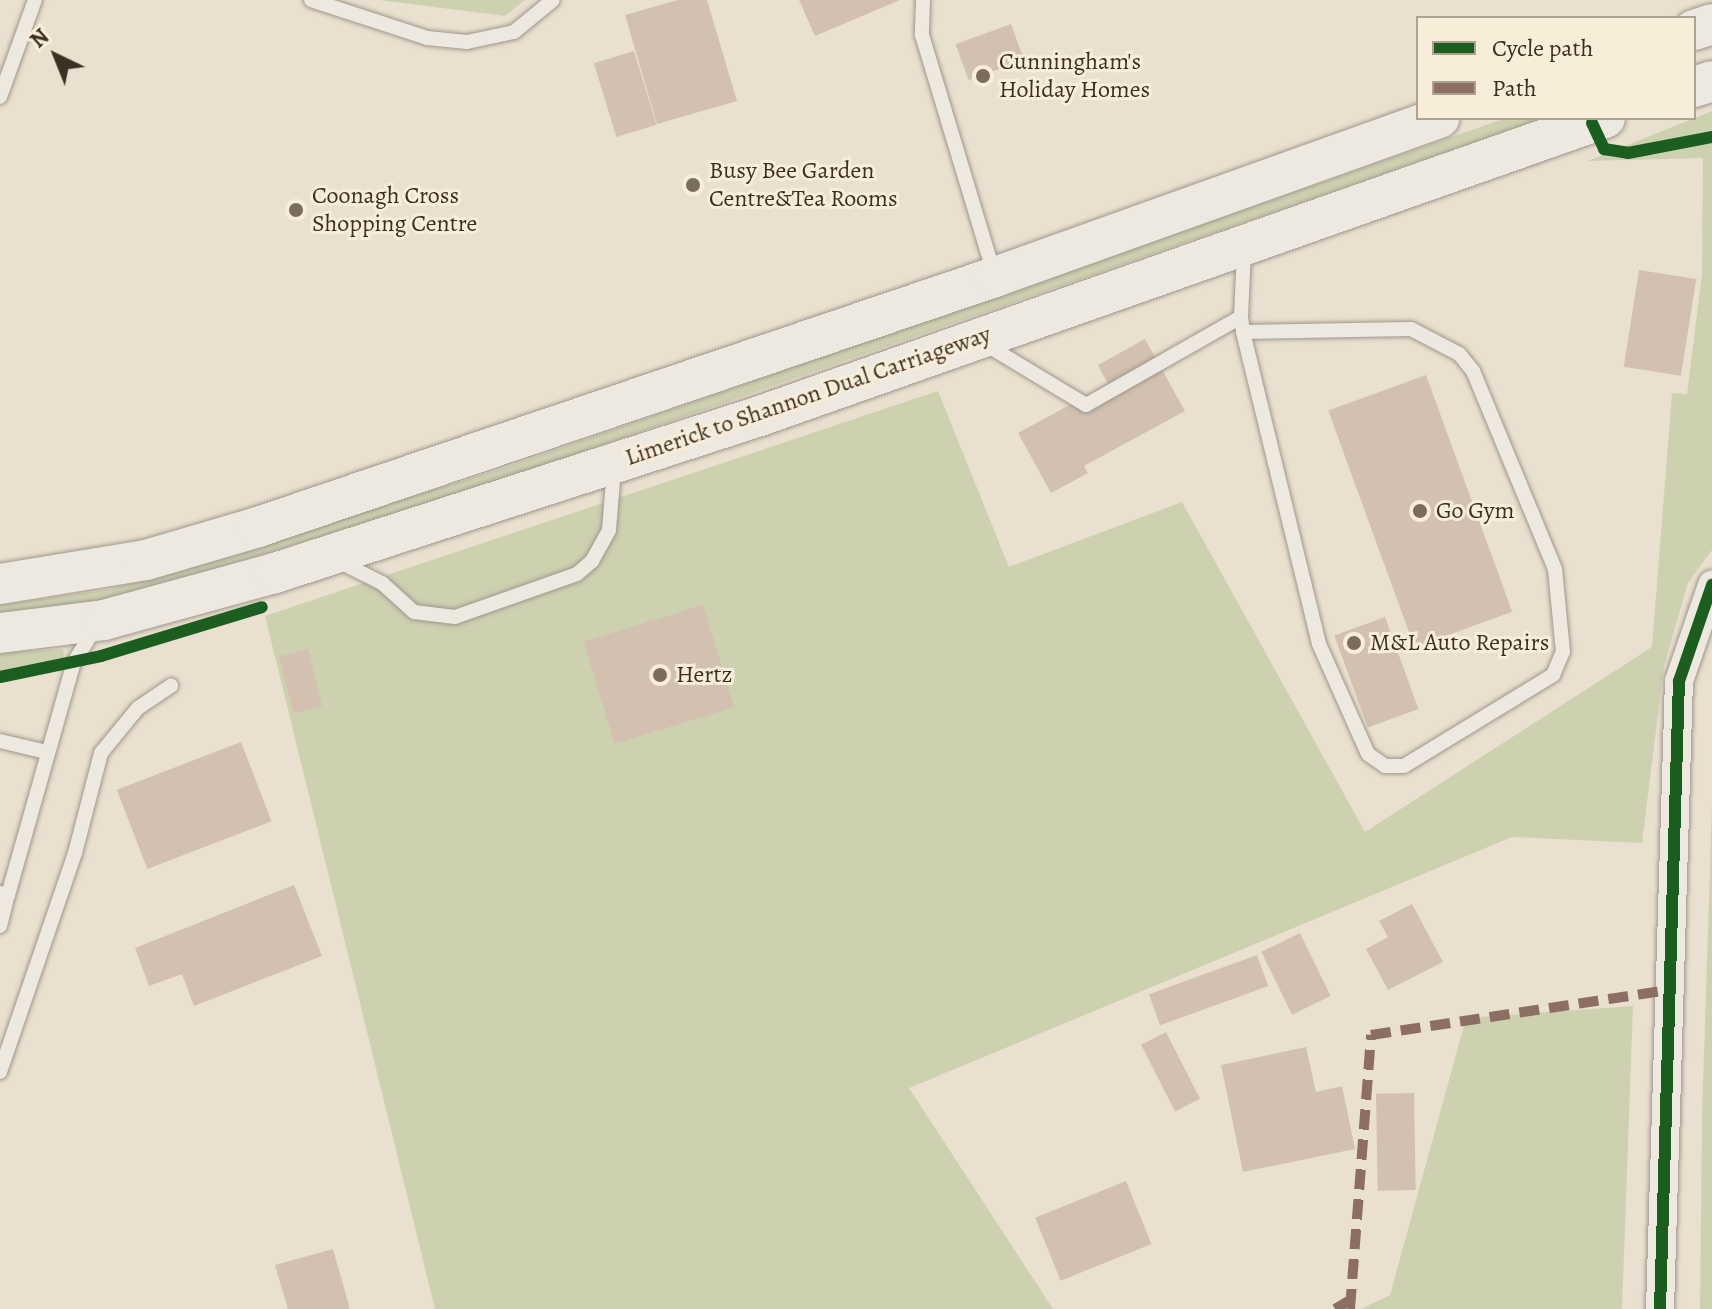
<!DOCTYPE html>
<style>
body{margin:0}
#map{position:relative;width:1712px;height:1309px;overflow:hidden;background:#eae0cf;font-family:Alegreya,serif}
div>[style]{position:absolute}
[style*='--x']{left:calc(var(--x)*1px);top:calc(var(--y)*1px);width:calc(var(--w)*1px);rotate:calc(var(--a)*1deg)}
.green>*{inset:0;background:#ced1b0}
.building>*{inset:0;background:#d2c1b1;transform-origin:0 0}
.roads{filter:drop-shadow(0 0 2px #9f978d) drop-shadow(0 0 2px #9f978d)}
.lane>*{height:14px;margin:-7px;padding:0 7px;transform-origin:7px;border-radius:7px;background:#ede8e0}
.street>*{height:28px;margin:-14px;padding:0 14px;transform-origin:14px;border-radius:14px;background:#ede8e0}
.secondary>*{height:40px;margin:-20px;padding:0 20px;transform-origin:20px;border-radius:20px;background:#ede8e0}
.quiet>*{height:10px;margin-top:-5px;transform-origin:0;background:repeating-linear-gradient(90deg,#8d6e63 0 20px,transparent 0 30px)}
.cycleway>*{height:12px;margin:-6px;padding:0 6px;transform-origin:6px;border-radius:6px;background:#1b5e20}
.dots>*{width:22px;height:22px;translate:-50% -50%;box-sizing:border-box;border:4px solid #f8edd9;border-radius:50%}
span{translate:-50% -50%;white-space:nowrap;text-align:center;line-height:1.15;-webkit-text-stroke:6px #f8edd9;paint-order:stroke}
.poi-label{font-size:24px;color:#3e2f25}
.left{translate:0 -50%;text-align:left}
.street-label{font-size:24px;color:#3e2f25}
.legend{position:absolute;left:1416px;top:16px;width:280px;height:104px;box-sizing:border-box;background:#f8edd9;border:2px solid #aea191;margin:0;padding:10px 14px;list-style:none;font-size:24px;color:#3e2f25}
.legend li{display:flex;align-items:center;gap:16px;height:40px}
.legend b{width:40px;border:2px solid #aea191}
.north{position:absolute;left:16px;top:16px;width:80px;height:80px;-webkit-text-stroke:6px #f8edd9;paint-order:stroke;rotate:317deg;font-size:22px;font-weight:700;line-height:32px;text-align:center;color:#3e2f25}
.north::after{content:'';display:block;margin:auto;width:28px;height:36px;background:#3e2f25;clip-path:polygon(50% 0,100% 100%,50% 72%,0 100%)}
</style>
<div id="map">
<div class="green">
<div style="clip-path:polygon(379px 0,525px 0,505px 16px)"></div>
<div style="clip-path:polygon(1712px 111px,1712px 550px,1688px 583px,1664px 666px,1642px 843px,1512px 837px,909px 1088px,1053px 1309px,435px 1309px,265px 616px,938px 391px,1009px 567px,1182px 502px,1365px 832px,1652px 647px,1672px 393px,1687px 394px,1702px 274px,1703px 158px,1588px 161px)"></div>
<div style="clip-path:polygon(1506px 118px,1544px 118px,496px 482px,128px 596px,0 616px,0 605px,112px 589px,498px 470px)"></div>
<div style="clip-path:polygon(63px 649px,65px 659px,0 671px,0 653px)"></div>
<div style="clip-path:polygon(1712px 806px,1712px 1309px,1700px 1309px,1702px 1116px)"></div>
<div style="clip-path:polygon(1633px 1006px,1622px 1309px,1361px 1309px,1390px 1295px,1466px 1018px)"></div>
</div>
<div class="building">
<div style="clip-path:polygon(678px 0,707px 0,737px 101px,657px 124px,625px 15px)"></div>
<div style="clip-path:polygon(799px 0,900px 0,815px 36px)"></div>
<div style="left:1011px;top:24px;width:38px;height:59px;rotate:70deg"></div>
<div style="left:634px;top:51px;width:77px;height:42px;rotate:73deg"></div>
<div style="left:1639px;top:270px;width:58px;height:98px;rotate:9deg"></div>
<div style="clip-path:polygon(1145px 339px,1185px 411px,1084px 466px,1088px 473px,1051px 493px,1018px 433px,1108px 384px,1098px 365px)"></div>
<div style="left:1426px;top:375px;width:252px;height:104px;rotate:70deg"></div>
<div style="left:703px;top:605px;width:107px;height:125px;rotate:73deg"></div>
<div style="left:1385px;top:617px;width:98px;height:54px;rotate:70deg"></div>
<div style="left:308px;top:649px;width:59px;height:30px;rotate:76deg"></div>
<div style="left:241px;top:742px;width:85px;height:133px;rotate:69deg"></div>
<div style="clip-path:polygon(294px 885px,322px 956px,194px 1006px,182px 974px,149px 986px,135px 948px)"></div>
<div style="clip-path:polygon(1412px 904px,1443px 962px,1388px 990px,1366px 949px,1388px 937px,1379px 921px)"></div>
<div style="left:1300px;top:933px;width:70px;height:43px;rotate:64deg"></div>
<div style="left:1257px;top:955px;width:33px;height:115px;rotate:70deg"></div>
<div style="left:1166px;top:1032px;width:75px;height:28px;rotate:63deg"></div>
<div style="clip-path:polygon(1306px 1047px,1316px 1092px,1342px 1086px,1355px 1149px,1243px 1172px,1221px 1065px)"></div>
<div style="left:1414px;top:1093px;width:97px;height:38px;rotate:89deg"></div>
<div style="left:1126px;top:1181px;width:68px;height:98px;rotate:68deg"></div>
<div style="clip-path:polygon(333px 1249px,350px 1309px,288px 1309px,275px 1265px)"></div>
</div>
<div class="roads">
<div class="lane">
<div style="--x:311;--y:0;--w:122;--a:18.1"></div>
<div style="--x:427;--y:38;--w:40;--a:5.7"></div>
<div style="--x:467;--y:42;--w:48;--a:-12"></div>
<div style="--x:514;--y:32;--w:50;--a:-39.4"></div>
<div style="--x:923;--y:0;--w:35;--a:92"></div>
<div style="--x:922;--y:35;--w:253;--a:73.2"></div>
<div style="--x:0;--y:97;--w:103;--a:-70.2"></div>
<div style="--x:1241;--y:317;--w:15;--a:82"></div>
<div style="--x:1243;--y:332;--w:321;--a:76.3"></div>
<div style="--x:1319;--y:644;--w:120;--a:66"></div>
<div style="--x:1368;--y:754;--w:21;--a:35"></div>
<div style="--x:1385;--y:766;--w:19;--a:0"></div>
<div style="--x:1404;--y:766;--w:175;--a:-31.4"></div>
<div style="--x:1553;--y:675;--w:25;--a:-67"></div>
<div style="--x:1563;--y:652;--w:83;--a:-95.5"></div>
<div style="--x:1555;--y:569;--w:214;--a:-112.5"></div>
<div style="--x:1473;--y:371;--w:22;--a:-129"></div>
<div style="--x:1459;--y:354;--w:54;--a:-152.5"></div>
<div style="--x:1411;--y:329;--w:168;--a:179"></div>
<div style="--x:985;--y:344;--w:118;--a:31.1"></div>
<div style="--x:1086;--y:405;--w:178;--a:-29.6"></div>
<div style="--x:1241;--y:317;--w:67;--a:-87.4"></div>
<div style="--x:338;--y:561;--w:49;--a:26.6"></div>
<div style="--x:382;--y:583;--w:43;--a:42.2"></div>
<div style="--x:414;--y:612;--w:41;--a:7"></div>
<div style="--x:455;--y:617;--w:129;--a:-19.4"></div>
<div style="--x:577;--y:574;--w:20;--a:-41"></div>
<div style="--x:592;--y:561;--w:35;--a:-61"></div>
<div style="--x:609;--y:530;--w:62;--a:-85.4"></div>
<div style="--x:0;--y:741;--w:47;--a:13.4"></div>
<div style="--x:8;--y:895;--w:242;--a:-74.2"></div>
<div style="--x:74;--y:662;--w:36;--a:-58"></div>
<div style="--x:0;--y:926;--w:32;--a:-76"></div>
<div style="--x:8;--y:895;--w:8;--a:-166"></div>
<div style="--x:0;--y:1072;--w:231;--a:-71.1"></div>
<div style="--x:75;--y:853;--w:103;--a:-75.4"></div>
<div style="--x:101;--y:753;--w:58;--a:-50.6"></div>
<div style="--x:138;--y:708;--w:40;--a:-34"></div>
</div>
<div class="street">
<div style="--x:1660;--y:1309;--w:628;--a:-88.27"></div>
<div style="--x:1679;--y:681;--w:102;--a:-71"></div>
</div>
<div class="secondary">
<div style="--x:1694;--y:30;--w:19;--a:-18"></div>
<div style="--x:1694;--y:87;--w:19;--a:-18"></div>
<div style="--x:0;--y:584;--w:148;--a:-9.3"></div>
<div style="--x:146;--y:560;--w:117;--a:-16.4"></div>
<div style="--x:258;--y:527;--w:778;--a:-18.74"></div>
<div style="--x:995;--y:277;--w:472;--a:-19.7"></div>
<div style="--x:0;--y:633;--w:105;--a:-7.1"></div>
<div style="--x:104;--y:620;--w:177;--a:-15.4"></div>
<div style="--x:275;--y:573;--w:510;--a:-17.94"></div>
<div style="--x:760;--y:416;--w:896;--a:-19.43"></div>
</div>
</div>
<div class="quiet">
<div style="--x:1335;--y:1309;--w:17;--a:-31"></div>
<div style="--x:1350;--y:1309;--w:275;--a:-85.6"></div>
<div style="--x:1371;--y:1035;--w:301;--a:-8.6"></div>
</div>
<div class="cycleway">
<div style="--x:1592;--y:123;--w:29;--a:65"></div>
<div style="--x:1604;--y:149;--w:24;--a:9"></div>
<div style="--x:1628;--y:153;--w:86;--a:-10.8"></div>
<div style="--x:0;--y:677;--w:103;--a:-11.7"></div>
<div style="--x:101;--y:656;--w:168;--a:-16.9"></div>
<div style="--x:1660;--y:1309;--w:628;--a:-88.27"></div>
<div style="--x:1679;--y:681;--w:102;--a:-71"></div>
</div>
<div class="dots">
<div style="left:983px;top:76px;background:#7a6d60"></div>
<div style="left:693px;top:185px;background:#7a6d60"></div>
<div style="left:296px;top:210px;background:#7a6d60"></div>
<div style="left:1420px;top:511px;background:#7a6d60"></div>
<div style="left:1354px;top:643px;background:#7a6d60"></div>
<div style="left:660px;top:675px;background:#7a6d60"></div>
</div>
<div class="poi-label">
<span class="left" style="left:999px;top:76px">Cunningham's<br>Holiday Homes</span>
<span class="left" style="left:709px;top:185px">Busy Bee Garden<br>Centre&amp;Tea Rooms</span>
<span class="left" style="left:312px;top:210px">Coonagh Cross<br>Shopping Centre</span>
<span class="left" style="left:1436px;top:511px">Go Gym</span>
<span class="left" style="left:1370px;top:643px">M&amp;L Auto Repairs</span>
<span class="left" style="left:676px;top:675px">Hertz</span>
</div>
<div class="street-label">
<span style="left:808px;top:396px;rotate:-19deg">Limerick to Shannon Dual Carriageway</span>
</div>
<ul class="legend">
<li><b style="height:10px;background:#1b5e20"></b>Cycle path</li>
<li><b style="height:10px;background:#8d6e63"></b>Path</li>
</ul>
<div class="north">N</div>
</div>
